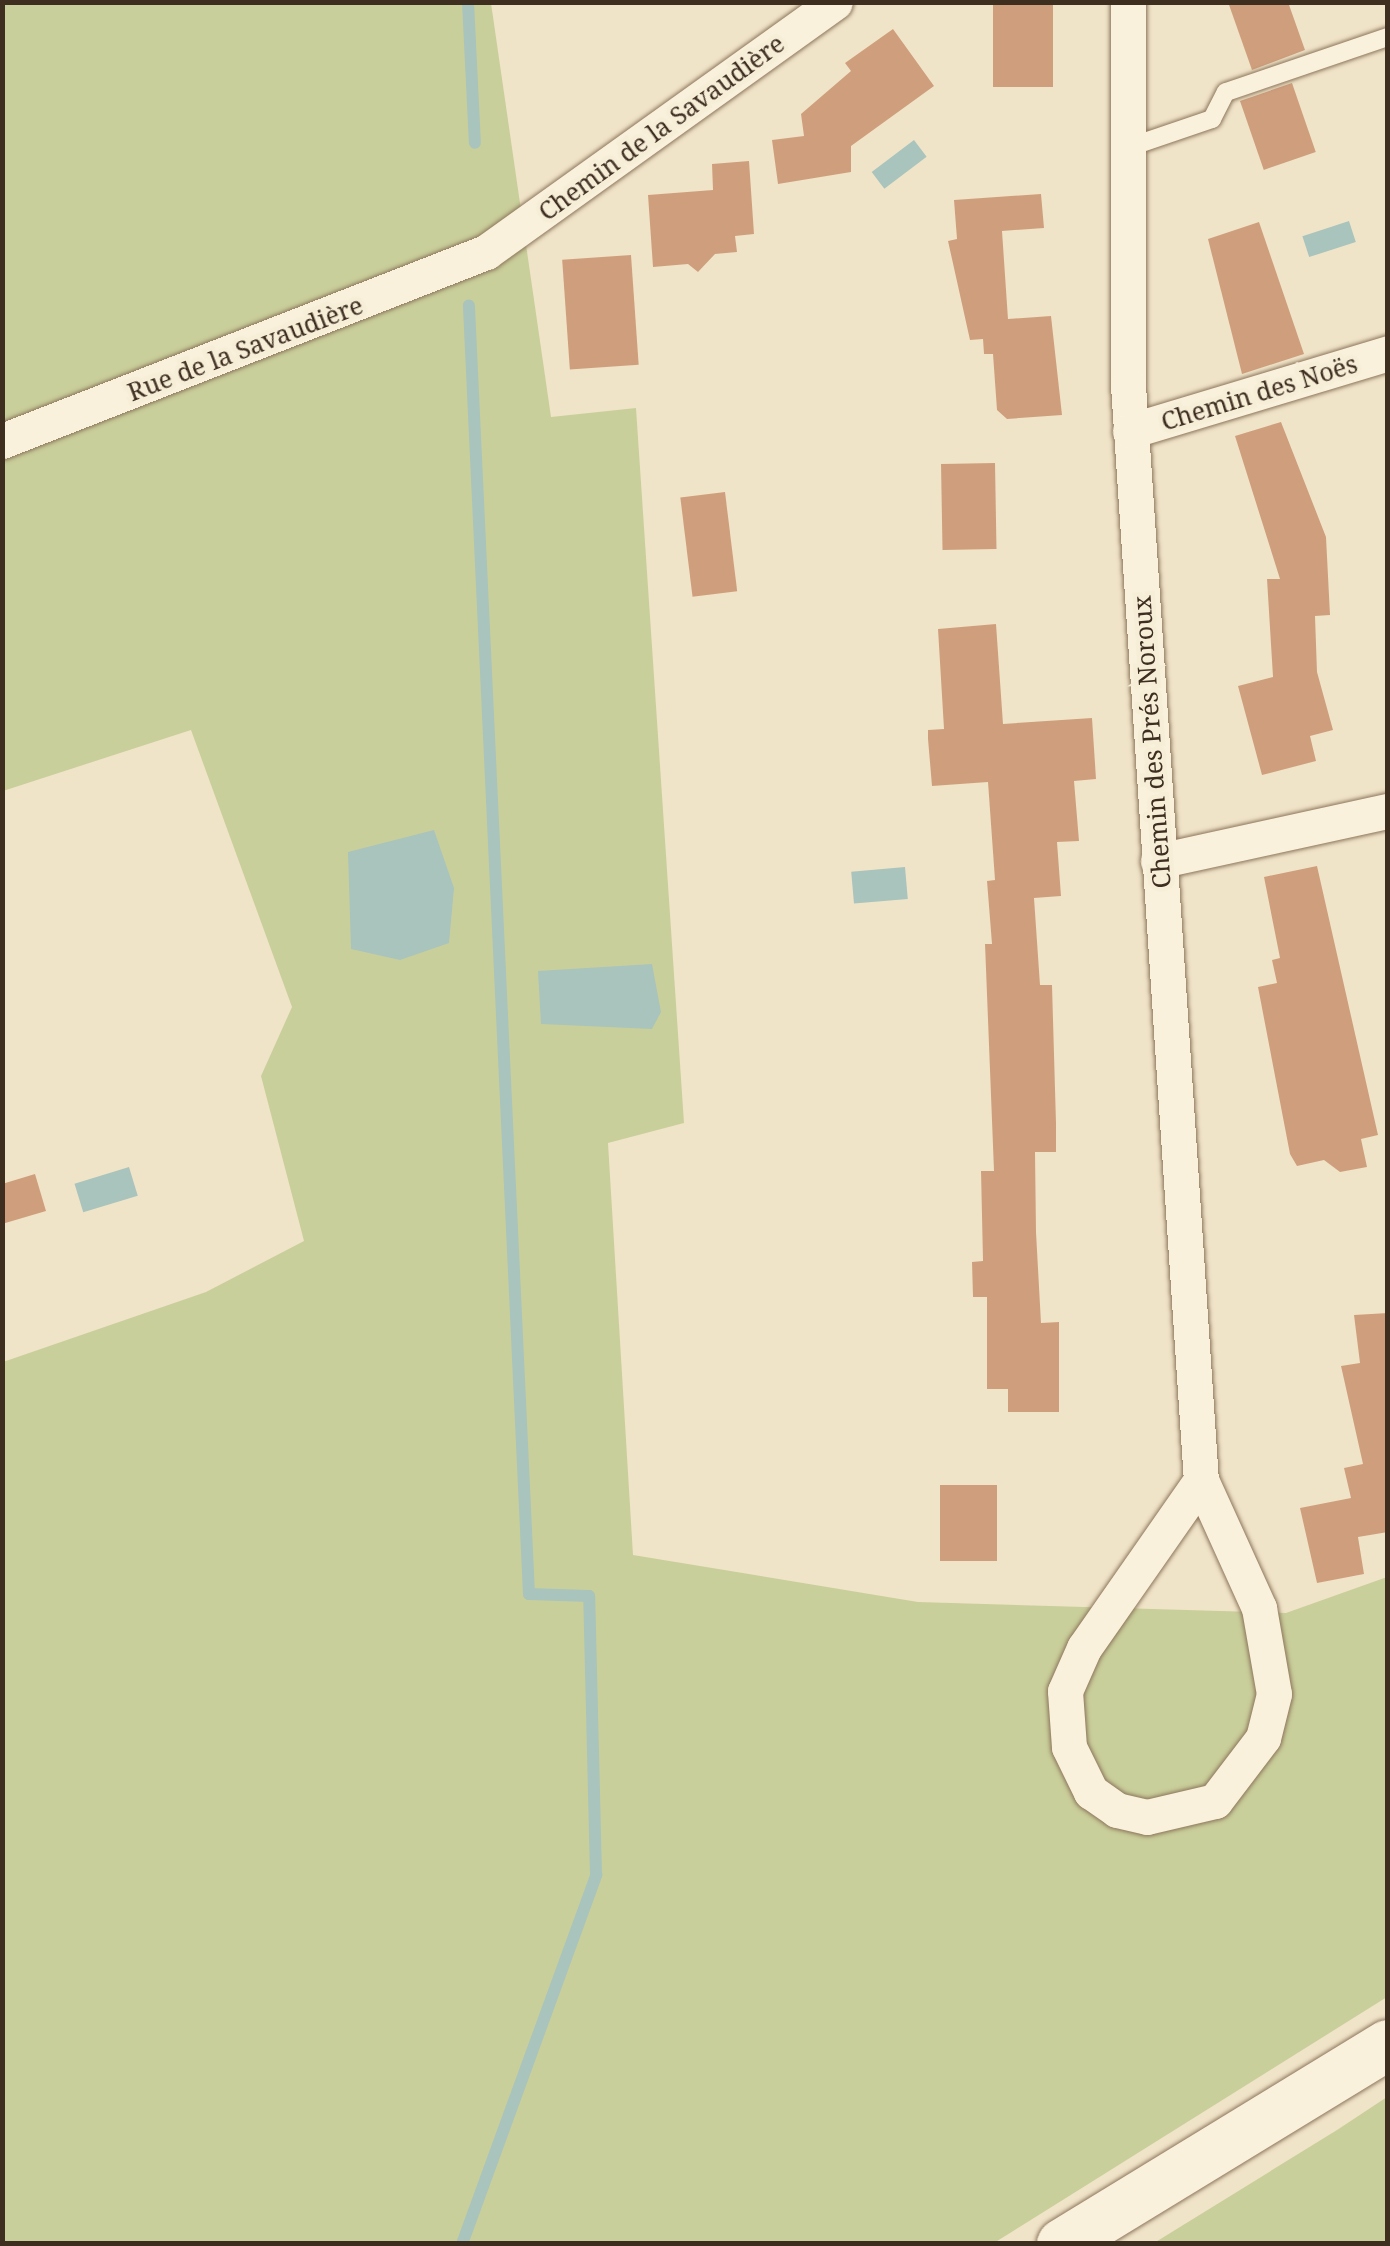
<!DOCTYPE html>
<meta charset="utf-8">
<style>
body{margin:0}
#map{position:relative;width:1390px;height:2246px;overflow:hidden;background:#f0e4c8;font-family:"Noto Serif",serif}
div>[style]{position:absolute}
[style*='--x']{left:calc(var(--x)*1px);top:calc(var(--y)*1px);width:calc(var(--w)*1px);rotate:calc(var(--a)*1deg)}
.green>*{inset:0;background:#c9cf9b}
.water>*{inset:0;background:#a9c4bc;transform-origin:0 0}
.stream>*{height:12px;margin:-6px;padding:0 6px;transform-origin:6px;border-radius:6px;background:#a9c4bc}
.building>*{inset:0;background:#cf9f7d;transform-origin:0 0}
.roads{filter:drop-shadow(0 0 2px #8d765c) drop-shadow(0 0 2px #8d765c)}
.service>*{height:18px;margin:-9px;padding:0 9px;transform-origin:9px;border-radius:9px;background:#faf1dc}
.minor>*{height:35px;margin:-17.5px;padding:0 17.5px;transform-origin:17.5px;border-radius:17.5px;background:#faf1dc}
.secondary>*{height:50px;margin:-25px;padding:0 25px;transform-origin:25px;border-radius:25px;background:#faf1dc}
span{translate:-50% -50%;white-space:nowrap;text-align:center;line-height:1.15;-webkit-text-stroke:9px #f7eed8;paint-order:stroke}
.street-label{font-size:25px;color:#3d2e20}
.frame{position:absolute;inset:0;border:5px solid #3d2e20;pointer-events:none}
</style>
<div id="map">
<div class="green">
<div style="clip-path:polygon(2px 3px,491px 3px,551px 417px,636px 408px,684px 1123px,608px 1143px,633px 1555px,918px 1602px,1286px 1613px,1387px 1577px,1387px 1997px,994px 2243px,3px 2243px,3px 1362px,206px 1292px,304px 1241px,261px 1076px,292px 1007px,191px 730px,3px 791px)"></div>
<div style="clip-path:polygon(1387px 2097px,1387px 2243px,1154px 2243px,1337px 2130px)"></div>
</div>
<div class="water">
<div style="left:914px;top:140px;width:21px;height:53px;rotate:53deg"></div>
<div style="left:1349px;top:221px;width:22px;height:49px;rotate:72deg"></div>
<div style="clip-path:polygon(434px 830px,454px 888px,449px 943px,400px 960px,351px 949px,348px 852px)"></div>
<div style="left:905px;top:867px;width:32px;height:54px;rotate:85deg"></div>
<div style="clip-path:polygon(652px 964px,661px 1012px,652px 1029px,541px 1024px,538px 971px)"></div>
<div style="left:129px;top:1167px;width:30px;height:57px;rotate:73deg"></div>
</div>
<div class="stream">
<div style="--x:468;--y:2;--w:141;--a:87.2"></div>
<div style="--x:462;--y:2244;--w:393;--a:-70"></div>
<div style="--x:596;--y:1875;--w:279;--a:-91.4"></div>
<div style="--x:589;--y:1596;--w:60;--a:-178.1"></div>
<div style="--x:529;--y:1594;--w:1290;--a:-92.67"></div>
</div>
<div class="building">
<div style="left:993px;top:2px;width:60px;height:85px"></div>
<div style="clip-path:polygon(1228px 2px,1288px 2px,1305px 50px,1252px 70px)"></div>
<div style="clip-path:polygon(893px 29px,934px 86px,851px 146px,851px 172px,778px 184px,772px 140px,804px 136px,801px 114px,851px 71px,845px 63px)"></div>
<div style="left:1292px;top:83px;width:73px;height:55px;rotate:71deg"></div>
<div style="clip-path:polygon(749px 161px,754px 234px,735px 236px,737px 252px,715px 254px,698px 272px,688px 264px,653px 267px,648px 195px,713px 190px,712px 164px)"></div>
<div style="clip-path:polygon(1041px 194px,1044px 228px,1002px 231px,1008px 319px,1051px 316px,1062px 415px,1007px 419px,997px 410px,993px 354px,984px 354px,983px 339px,970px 340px,948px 241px,957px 239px,954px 200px)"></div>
<div style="clip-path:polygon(1259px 222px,1304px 354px,1242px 374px,1208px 239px)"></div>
<div style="left:631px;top:255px;width:110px;height:69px;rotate:86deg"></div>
<div style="clip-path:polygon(1281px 422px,1326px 537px,1330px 615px,1315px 616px,1317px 672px,1333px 730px,1310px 736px,1316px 761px,1262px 775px,1238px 686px,1273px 677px,1267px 579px,1280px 579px,1235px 436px)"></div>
<div style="left:995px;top:463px;width:86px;height:54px;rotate:89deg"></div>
<div style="left:725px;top:492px;width:100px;height:45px;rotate:83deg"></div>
<div style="clip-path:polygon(996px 624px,1003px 724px,1092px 718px,1096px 779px,1074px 781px,1079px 841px,1057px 842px,1061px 896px,1034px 898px,1040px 985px,1052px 985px,1056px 1123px,1056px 1152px,1035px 1152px,1036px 1232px,1041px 1323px,1059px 1322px,1059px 1412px,1008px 1412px,1008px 1389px,987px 1389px,987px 1297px,973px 1297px,972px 1262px,983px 1261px,981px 1171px,994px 1171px,985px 944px,992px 944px,987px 881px,995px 880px,988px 782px,932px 786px,928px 739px,928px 730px,944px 729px,938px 629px)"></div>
<div style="clip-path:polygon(1317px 866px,1378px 1135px,1361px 1139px,1367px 1167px,1340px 1172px,1324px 1160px,1297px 1166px,1290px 1154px,1258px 987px,1277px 983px,1272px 960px,1280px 958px,1264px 877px)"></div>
<div style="clip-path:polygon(35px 1174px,46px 1211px,2px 1224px,2px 1184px)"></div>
<div style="clip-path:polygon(1388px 1313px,1388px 1532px,1358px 1537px,1364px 1574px,1317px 1583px,1300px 1508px,1351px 1498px,1344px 1468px,1363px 1464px,1341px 1366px,1360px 1363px,1354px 1315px)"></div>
<div style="left:940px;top:1485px;width:57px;height:76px"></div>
</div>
<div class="roads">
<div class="service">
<div style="--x:1124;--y:149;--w:93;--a:-18.8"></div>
<div style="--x:1212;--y:119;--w:30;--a:-63"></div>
<div style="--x:1226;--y:92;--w:171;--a:-18.8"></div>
</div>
<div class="minor">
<div style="--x:1128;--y:2;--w:383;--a:90"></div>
<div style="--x:1128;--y:385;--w:1097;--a:86.19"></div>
<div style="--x:1201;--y:1480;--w:141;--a:65.6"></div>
<div style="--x:1259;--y:1608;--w:87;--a:80.1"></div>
<div style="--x:1274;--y:1694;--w:45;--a:104"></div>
<div style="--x:1263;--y:1738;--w:79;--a:127.3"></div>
<div style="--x:1215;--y:1801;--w:70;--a:166.8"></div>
<div style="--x:1147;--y:1817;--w:31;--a:-167"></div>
<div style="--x:1117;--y:1810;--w:32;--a:-145"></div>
<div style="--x:1091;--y:1792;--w:50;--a:-116.1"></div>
<div style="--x:1069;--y:1747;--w:56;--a:-94.1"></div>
<div style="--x:1065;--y:1691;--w:47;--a:-66.2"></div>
<div style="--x:1084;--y:1648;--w:205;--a:-55.1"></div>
<div style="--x:1130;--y:431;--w:270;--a:-16.8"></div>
<div style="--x:2;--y:441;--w:520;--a:-21.33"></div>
<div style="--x:486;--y:252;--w:429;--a:-35.6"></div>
<div style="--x:1158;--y:861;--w:235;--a:-12.3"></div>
</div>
<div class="secondary">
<div style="--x:1062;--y:2244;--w:382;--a:-31.4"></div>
</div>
</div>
<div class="street-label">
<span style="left:661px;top:127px;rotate:-36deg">Chemin de la Savaudière</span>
<span style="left:245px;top:348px;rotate:-21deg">Rue de la Savaudière</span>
<span style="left:1259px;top:392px;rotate:-17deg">Chemin des Noës</span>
<span style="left:1151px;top:742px;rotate:-94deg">Chemin des Prés Noroux</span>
</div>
<div class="frame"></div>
</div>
